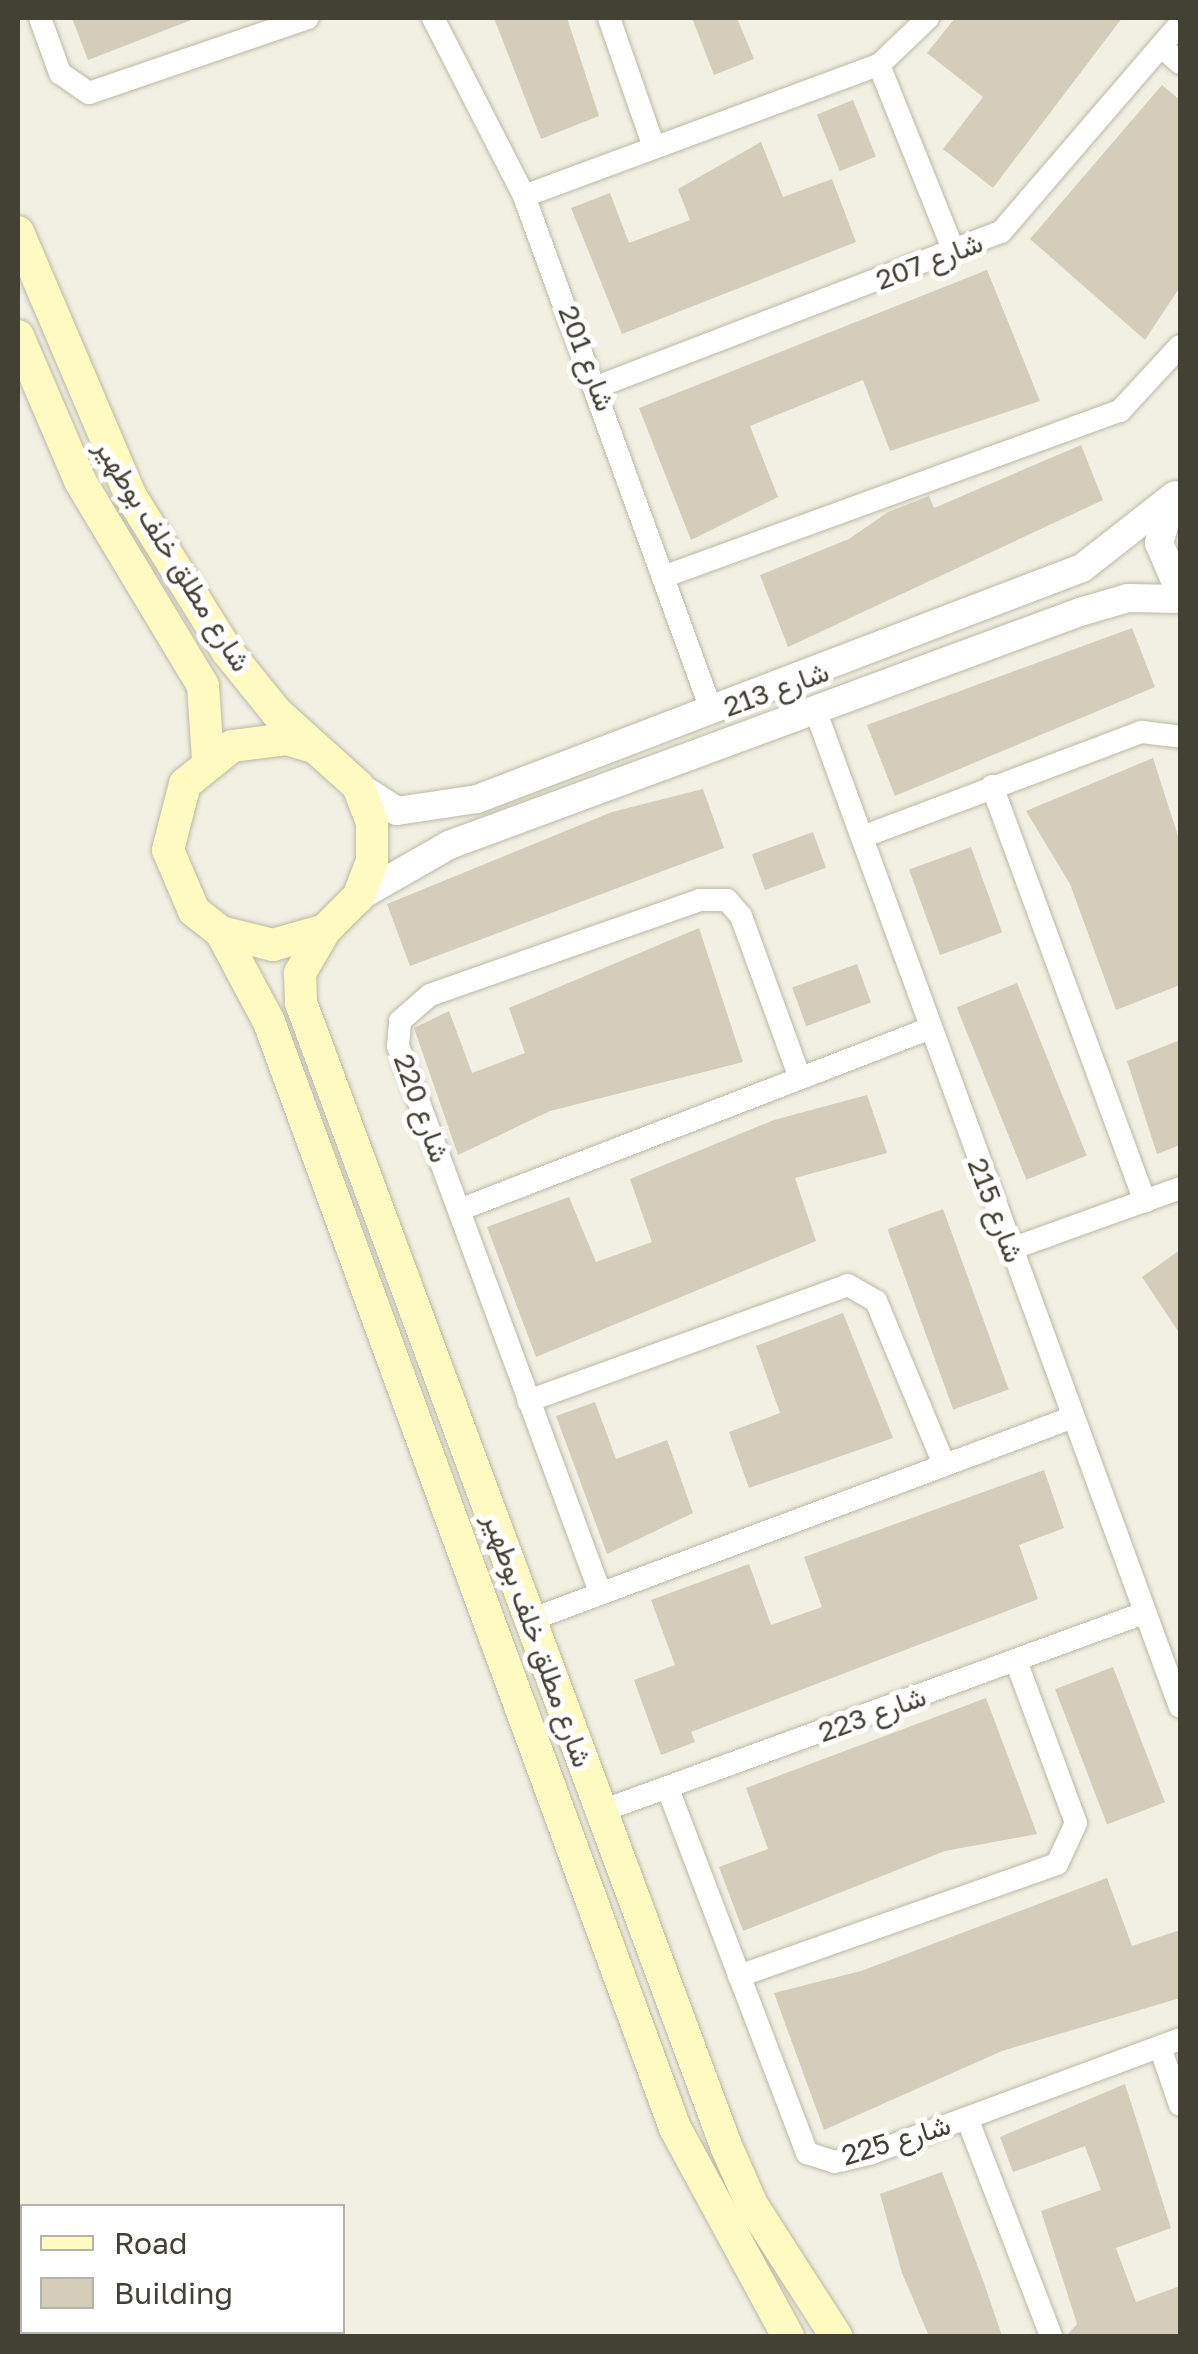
<!DOCTYPE html>
<meta charset="utf-8">
<style>
body{margin:0}
#map{position:relative;width:1198px;height:2354px;overflow:hidden;background:#f1f0e3;font-family:"Golos Text",Vazirmatn,sans-serif}
div>[style]{position:absolute}
[style*='--x']{left:calc(var(--x)*1px);top:calc(var(--y)*1px);width:calc(var(--w)*1px);rotate:calc(var(--a)*1deg)}
.building>*{inset:0;background:#d3cdb9;transform-origin:0 0}
.roads{filter:drop-shadow(0 0 2px #bcb9a6) drop-shadow(0 0 2px #bcb9a6)}
.minor>*{height:22px;margin:-11px;padding:0 11px;transform-origin:11px;border-radius:11px;background:#fff}
.tertiary>*{height:28px;margin:-14px;padding:0 14px;transform-origin:14px;border-radius:14px;background:#fff}
.secondary>*{height:32px;margin:-16px;padding:0 16px;transform-origin:16px;border-radius:16px;background:#fefac1}
span{translate:-50% -50%;white-space:nowrap;text-align:center;line-height:1.15;-webkit-text-stroke:10px #fff;paint-order:stroke}
.street-label{font-size:28px;color:#434034}
.frame{position:absolute;inset:0;border:20px solid #434034;pointer-events:none}
.legend{position:absolute;left:20px;top:2204px;width:325px;height:130px;box-sizing:border-box;background:#fff;border:2px solid #b4b3ae;margin:0;padding:12px 18px;list-style:none;font-size:30px;color:#434034}
.legend li{display:flex;align-items:center;gap:20px;height:50px}
.legend b{width:50px;border:2px solid #b4b3ae}
</style>
<div id="map">
<div class="building">
<div style="clip-path:polygon(72px 18px,194px 18px,194px 19px,88px 60px)"></div>
<div style="clip-path:polygon(494px 18px,567px 18px,599px 116px,541px 139px)"></div>
<div style="clip-path:polygon(692px 18px,737px 18px,754px 59px,714px 75px)"></div>
<div style="clip-path:polygon(955px 18px,1122px 18px,993px 188px,943px 149px,983px 97px,927px 53px)"></div>
<div style="clip-path:polygon(1162px 85px,1180px 100px,1180px 287px,1145px 340px,1030px 239px)"></div>
<div style="left:853px;top:100px;width:61px;height:39px;rotate:68deg"></div>
<div style="clip-path:polygon(761px 142px,783px 197px,832px 179px,856px 242px,622px 334px,571px 208px,610px 193px,629px 243px,690px 220px,678px 189px)"></div>
<div style="clip-path:polygon(987px 270px,1040px 401px,890px 451px,863px 380px,750px 426px,778px 497px,691px 540px,639px 408px)"></div>
<div style="clip-path:polygon(1081px 445px,1103px 500px,788px 647px,760px 575px,849px 539px,888px 512px,929px 496px,934px 508px)"></div>
<div style="clip-path:polygon(1132px 628px,1155px 687px,895px 796px,867px 725px)"></div>
<div style="clip-path:polygon(1153px 758px,1178px 836px,1180px 985px,1116px 1010px,1070px 884px,1026px 811px)"></div>
<div style="clip-path:polygon(703px 789px,724px 848px,410px 966px,387px 904px,612px 812px)"></div>
<div style="left:813px;top:832px;width:38px;height:65px;rotate:70deg"></div>
<div style="left:971px;top:847px;width:91px;height:66px;rotate:70deg"></div>
<div style="clip-path:polygon(699px 928px,743px 1062px,550px 1111px,458px 1155px,414px 1028px,449px 1011px,472px 1073px,525px 1053px,509px 1008px)"></div>
<div style="left:857px;top:964px;width:41px;height:69px;rotate:70deg"></div>
<div style="left:1017px;top:983px;width:186px;height:65px;rotate:68deg"></div>
<div style="clip-path:polygon(1180px 1040px,1180px 1145px,1157px 1154px,1127px 1061px)"></div>
<div style="clip-path:polygon(867px 1095px,887px 1153px,795px 1178px,816px 1241px,536px 1357px,487px 1227px,569px 1197px,596px 1262px,652px 1242px,630px 1179px,774px 1120px)"></div>
<div style="left:943px;top:1209px;width:192px;height:59px;rotate:70deg"></div>
<div style="clip-path:polygon(1180px 1250px,1180px 1334px,1142px 1277px)"></div>
<div style="clip-path:polygon(843px 1313px,893px 1438px,749px 1488px,729px 1432px,780px 1413px,756px 1346px)"></div>
<div style="clip-path:polygon(595px 1402px,616px 1459px,667px 1440px,693px 1513px,607px 1554px,556px 1416px)"></div>
<div style="clip-path:polygon(1044px 1470px,1064px 1528px,1019px 1545px,1038px 1599px,691px 1732px,695px 1742px,661px 1755px,634px 1680px,675px 1665px,651px 1600px,749px 1564px,771px 1625px,822px 1607px,804px 1557px)"></div>
<div style="left:1113px;top:1667px;width:145px;height:62px;rotate:69deg"></div>
<div style="clip-path:polygon(986px 1698px,1037px 1834px,945px 1851px,743px 1931px,719px 1867px,768px 1849px,746px 1788px)"></div>
<div style="clip-path:polygon(1107px 1878px,1132px 1946px,1180px 1930px,1180px 1998px,1002px 2051px,824px 2130px,774px 1993px,861px 1971px)"></div>
<div style="clip-path:polygon(1125px 2084px,1171px 2228px,1116px 2248px,1136px 2302px,1180px 2286px,1180px 2334px,1066px 2336px,1077px 2324px,1041px 2211px,1101px 2190px,1085px 2146px,1013px 2172px,1000px 2137px)"></div>
<div style="clip-path:polygon(942px 2172px,984px 2283px,1002px 2336px,929px 2336px,902px 2273px,880px 2194px)"></div>
</div>
<div class="roads">
<div class="minor">
<div style="--x:40;--y:18;--w:59;--a:70"></div>
<div style="--x:60;--y:73;--w:35;--a:35"></div>
<div style="--x:89;--y:93;--w:231;--a:-18.9"></div>
<div style="--x:433;--y:18;--w:200;--a:62.9"></div>
<div style="--x:524;--y:196;--w:549;--a:69.98"></div>
<div style="--x:609;--y:18;--w:137;--a:70.8"></div>
<div style="--x:1161;--y:46;--w:25;--a:42"></div>
<div style="--x:879;--y:65;--w:201;--a:68.1"></div>
<div style="--x:524;--y:196;--w:378;--a:-20.3"></div>
<div style="--x:879;--y:65;--w:68;--a:-43.8"></div>
<div style="--x:599;--y:386;--w:430;--a:-21"></div>
<div style="--x:1001;--y:232;--w:274;--a:-49.3"></div>
<div style="--x:663;--y:577;--w:486;--a:-20"></div>
<div style="--x:1120;--y:411;--w:88;--a:-47.3"></div>
<div style="--x:816;--y:712;--w:1059;--a:69.91"></div>
<div style="--x:992;--y:786;--w:443;--a:69.8"></div>
<div style="--x:862;--y:837;--w:299;--a:-20.6"></div>
<div style="--x:1142;--y:732;--w:38;--a:7"></div>
<div style="--x:459;--y:1210;--w:503;--a:-21.1"></div>
<div style="--x:1011;--y:1249;--w:180;--a:-19.8"></div>
<div style="--x:528;--y:1401;--w:340;--a:-19.9"></div>
<div style="--x:848;--y:1285;--w:32;--a:30"></div>
<div style="--x:876;--y:1301;--w:177;--a:67.4"></div>
<div style="--x:600;--y:1592;--w:582;--a:-110.3"></div>
<div style="--x:398;--y:1046;--w:25;--a:-85"></div>
<div style="--x:400;--y:1021;--w:40;--a:-41"></div>
<div style="--x:430;--y:995;--w:286;--a:-19.4"></div>
<div style="--x:700;--y:900;--w:27;--a:0"></div>
<div style="--x:727;--y:900;--w:21;--a:49"></div>
<div style="--x:741;--y:916;--w:169;--a:70"></div>
<div style="--x:533;--y:1619;--w:574;--a:-20.49"></div>
<div style="--x:668;--y:1789;--w:390;--a:69.1"></div>
<div style="--x:807;--y:2153;--w:28;--a:18"></div>
<div style="--x:834;--y:2162;--w:39;--a:-13"></div>
<div style="--x:872;--y:2153;--w:328;--a:-20.3"></div>
<div style="--x:599;--y:1812;--w:580;--a:-20.06"></div>
<div style="--x:739;--y:1976;--w:337;--a:-19.4"></div>
<div style="--x:1057;--y:1864;--w:45;--a:-65.1"></div>
<div style="--x:1076;--y:1823;--w:173;--a:-110.3"></div>
<div style="--x:1160;--y:2047;--w:61;--a:71"></div>
<div style="--x:967;--y:2118;--w:234;--a:68.9"></div>
</div>
<div class="tertiary">
<div style="--x:1171;--y:503;--w:42;--a:106.7"></div>
<div style="--x:1159;--y:543;--w:53;--a:66.8"></div>
<div style="--x:358;--y:786;--w:46;--a:32.7"></div>
<div style="--x:397;--y:811;--w:81;--a:-8.5"></div>
<div style="--x:477;--y:799;--w:648;--a:-20.9"></div>
<div style="--x:1082;--y:568;--w:118;--a:-38.1"></div>
<div style="--x:358;--y:897;--w:105;--a:-29.7"></div>
<div style="--x:449;--y:845;--w:673;--a:-20.27"></div>
<div style="--x:1080;--y:612;--w:50;--a:-16.3"></div>
<div style="--x:1128;--y:598;--w:52;--a:1.1"></div>
</div>
<div class="secondary">
<div style="--x:18;--y:232;--w:286;--a:66.9"></div>
<div style="--x:130;--y:495;--w:184;--a:58.1"></div>
<div style="--x:227;--y:651;--w:80;--a:51.1"></div>
<div style="--x:277;--y:713;--w:109;--a:42"></div>
<div style="--x:358;--y:786;--w:39;--a:69"></div>
<div style="--x:372;--y:822;--w:39;--a:90"></div>
<div style="--x:372;--y:861;--w:39;--a:111"></div>
<div style="--x:358;--y:897;--w:47;--a:135"></div>
<div style="--x:325;--y:930;--w:54;--a:163.9"></div>
<div style="--x:273;--y:945;--w:54;--a:-166"></div>
<div style="--x:221;--y:932;--w:34;--a:-142"></div>
<div style="--x:194;--y:911;--w:66;--a:-113.1"></div>
<div style="--x:168;--y:850;--w:68;--a:-75.6"></div>
<div style="--x:185;--y:784;--w:60;--a:-39"></div>
<div style="--x:232;--y:746;--w:55;--a:-7.3"></div>
<div style="--x:287;--y:739;--w:28;--a:17"></div>
<div style="--x:18;--y:336;--w:158;--a:66.8"></div>
<div style="--x:80;--y:481;--w:239;--a:59"></div>
<div style="--x:203;--y:686;--w:73;--a:86.1"></div>
<div style="--x:325;--y:930;--w:50;--a:120.2"></div>
<div style="--x:300;--y:973;--w:30;--a:88"></div>
<div style="--x:301;--y:1003;--w:1219;--a:69.6"></div>
<div style="--x:726;--y:2146;--w:64;--a:66.2"></div>
<div style="--x:752;--y:2205;--w:156;--a:57.3"></div>
<div style="--x:221;--y:932;--w:102;--a:61.9"></div>
<div style="--x:269;--y:1022;--w:1178;--a:69.84"></div>
<div style="--x:675;--y:2128;--w:237;--a:61.5"></div>
</div>
</div>
<div class="street-label">
<span style="left:929px;top:261px;rotate:-21deg">شارع 207</span>
<span style="left:587px;top:358px;rotate:69deg">شارع 201</span>
<span style="left:173px;top:555px;rotate:58deg">شارع مطلق خلف بوطهير</span>
<span style="left:776px;top:689px;rotate:-20deg">شارع 213</span>
<span style="left:422px;top:1108px;rotate:70deg">شارع 220</span>
<span style="left:996px;top:1210px;rotate:69deg">شارع 215</span>
<span style="left:538px;top:1640px;rotate:70deg">شارع مطلق خلف بوطهير</span>
<span style="left:872px;top:1714px;rotate:-20deg">شارع 223</span>
<span style="left:896px;top:2140px;rotate:-17deg">شارع 225</span>
</div>
<div class="frame"></div>
<ul class="legend">
<li><b style="height:12px;background:#fefac1"></b>Road</li>
<li><b style="height:28px;background:#d3cdb9"></b>Building</li>
</ul>
</div>
